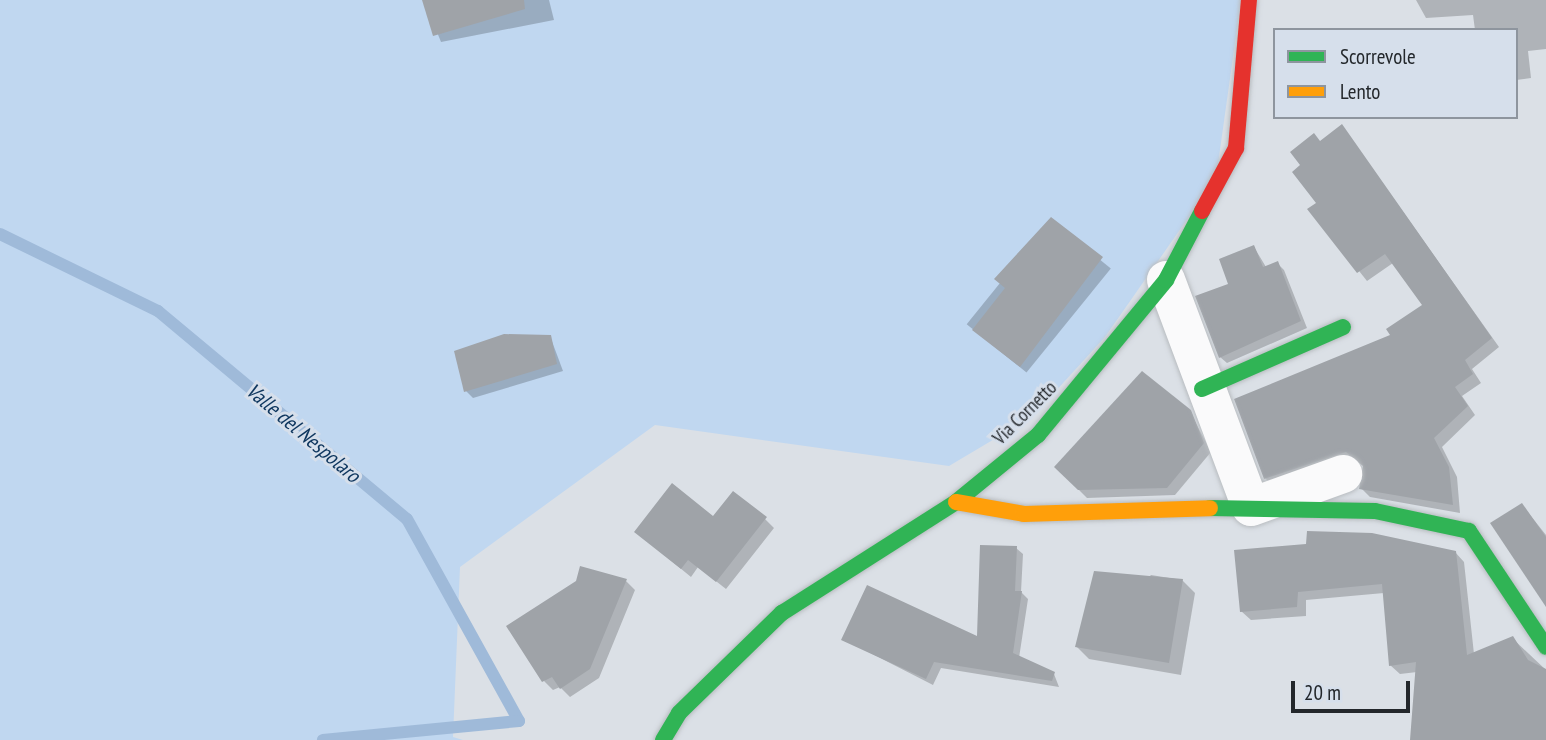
<!DOCTYPE html>
<style>
body{margin:0}
#map{position:relative;width:1546px;height:740px;overflow:hidden;background:#dbe0e6;font-family:"PT Sans Narrow",sans-serif}
div>[style]{position:absolute}
[style*='--x']{left:calc(var(--x)*1px);top:calc(var(--y)*1px);width:calc(var(--w)*1px);rotate:calc(var(--a)*1deg)}
.green>*{inset:0;background:#c0d7f0}
.shadow>*{inset:0;background:#0003;transform-origin:0 0}
.stream>*{height:12px;margin:-6px;padding:0 6px;transform-origin:6px;border-radius:6px;background:#9fbad9}
.building>*{inset:0;background:#9fa3a8}
.roads{filter:drop-shadow(0 0 2px #b8bcc0) drop-shadow(0 0 2px #b8bcc0)}
.street>*{height:38px;margin:-19px;padding:0 19px;transform-origin:19px;border-radius:19px;background:#fafafb}
.fast>*{height:16px;margin:-8px;padding:0 8px;transform-origin:8px;border-radius:8px;background:#30b455}
.slow>*{height:16px;margin:-8px;padding:0 8px;transform-origin:8px;border-radius:8px;background:#ff9f0a}
.jam>*{height:16px;margin:-8px;padding:0 8px;transform-origin:8px;border-radius:8px;background:#e5322d}
span{translate:-50% -50%;white-space:nowrap;text-align:center;line-height:1.15;-webkit-text-stroke:6px #d6dfeb;paint-order:stroke}
.street-label{font-size:19px;color:#23272b}
.water-label{font-size:21px;color:#0e365e;font-style:italic}
.legend{position:absolute;left:1273px;top:28px;width:245px;height:91px;box-sizing:border-box;background:#d6dfeb;border:2px solid #8e959e;margin:0;padding:9px 12px;list-style:none;font-size:21px;color:#23272b}
.legend li{display:flex;align-items:center;gap:14px;height:35px}
.legend b{width:35px;border:2px solid #8e959e}
.scale{position:absolute;left:1291px;top:681px;width:119px;height:32px;box-sizing:border-box;border:4px solid #23272b;border-top:0;padding-left:9px;font-size:21px;line-height:24px;white-space:nowrap;color:#23272b;-webkit-text-stroke:5px #d6dfeb;paint-order:stroke}
</style>
<div id="map">
<div class="green">
<div style="clip-path:polygon(0 0,1241px 0,1216px 178px,1105px 337px,1033px 416px,949px 466px,655px 425px,460px 567px,453px 737px,463px 740px,0 740px)"></div>
</div>
<div class="shadow">
<div style="clip-path:polygon(424px 0,549px 0,554px 20px,441px 42px)"></div>
<div style="clip-path:polygon(1416px 0,1546px 0,1546px 49px,1528px 51px,1531px 78px,1516px 80px,1516px 30px,1475px 30px,1473px 15px,1426px 18px)"></div>
<div style="clip-path:polygon(1342px 126px,1499px 347px,1472px 369px,1481px 383px,1462px 396px,1475px 415px,1442px 447px,1457px 477px,1460px 513px,1370px 497px,1361px 488px,1365px 467px,1356px 460px,1274px 487px,1265px 478px,1425px 305px,1393px 263px,1367px 281px,1310px 209px,1318px 203px)"></div>
<div style="left:1051px;top:220px;width:77px;height:134px;rotate:39deg"></div>
<div style="clip-path:polygon(1254px 247px,1266px 267px,1277px 263px,1284px 270px,1307px 328px,1227px 363px,1220px 357px,1230px 285px)"></div>
<div style="clip-path:polygon(550px 336px,563px 371px,473px 398px,466px 391px)"></div>
<div style="clip-path:polygon(1190px 412px,1211px 452px,1175px 495px,1087px 498px,1056px 467px)"></div>
<div style="clip-path:polygon(1522px 505px,1546px 535px,1546px 604px)"></div>
<div style="clip-path:polygon(713px 518px,765px 519px,774px 528px,726px 589px,698px 567px,691px 577px,636px 532px)"></div>
<div style="clip-path:polygon(1016px 548px,1023px 554px,1021px 592px,1028px 599px,1019px 658px,1054px 674px,1059px 687px,941px 668px,933px 685px,843px 639px,979px 639px)"></div>
<div style="clip-path:polygon(1236px 552px,1455px 552px,1464px 562px,1474px 654px,1512px 638px,1546px 670px,1546px 740px,1413px 740px,1417px 672px,1400px 674px,1390px 665px,1384px 593px,1306px 600px,1306px 616px,1251px 620px,1241px 611px)"></div>
<div style="clip-path:polygon(1151px 575px,1182px 580px,1195px 593px,1181px 675px,1089px 659px,1077px 647px)"></div>
<div style="clip-path:polygon(626px 581px,635px 590px,599px 678px,570px 697px,560px 687px,553px 690px,544px 681px)"></div>
</div>
<div class="stream">
<div style="--x:0;--y:234;--w:176;--a:26"></div>
<div style="--x:158;--y:311;--w:324;--a:39.9"></div>
<div style="--x:407;--y:519;--w:231;--a:61"></div>
<div style="--x:519;--y:721;--w:197;--a:174.5"></div>
</div>
<div class="building">
<div style="clip-path:polygon(422px 0,524px 0,525px 9px,433px 36px)"></div>
<div style="clip-path:polygon(1342px 124px,1492px 338px,1465px 360px,1473px 374px,1455px 387px,1468px 406px,1434px 438px,1449px 467px,1453px 505px,1359px 489px,1363px 466px,1346px 452px,1264px 479px,1234px 399px,1390px 335px,1386px 329px,1422px 305px,1385px 254px,1357px 273px,1307px 209px,1316px 203px,1292px 172px,1300px 165px,1290px 152px,1314px 133px,1320px 141px)"></div>
<div style="clip-path:polygon(1051px 217px,1103px 257px,1020px 367px,972px 330px,1005px 288px,994px 279px)"></div>
<div style="clip-path:polygon(1254px 245px,1263px 267px,1278px 261px,1301px 321px,1219px 358px,1195px 296px,1228px 284px,1219px 259px)"></div>
<div style="clip-path:polygon(504px 334px,551px 335px,557px 364px,464px 392px,454px 351px)"></div>
<div style="clip-path:polygon(1142px 371px,1191px 410px,1204px 443px,1167px 488px,1078px 490px,1054px 467px)"></div>
<div style="clip-path:polygon(672px 483px,713px 516px,733px 491px,767px 517px,716px 582px,688px 560px,681px 569px,634px 532px)"></div>
<div style="clip-path:polygon(1522px 503px,1546px 537px,1546px 607px,1490px 523px)"></div>
<div style="clip-path:polygon(1307px 531px,1372px 533px,1456px 551px,1467px 655px,1513px 636px,1528px 660px,1546px 669px,1546px 740px,1410px 740px,1416px 662px,1389px 666px,1382px 584px,1298px 592px,1297px 607px,1240px 612px,1234px 550px,1306px 544px)"></div>
<div style="clip-path:polygon(980px 545px,1017px 546px,1015px 591px,1022px 591px,1013px 653px,1055px 672px,1052px 681px,934px 662px,926px 679px,841px 640px,867px 585px,977px 636px)"></div>
<div style="clip-path:polygon(580px 566px,627px 579px,590px 669px,560px 689px,552px 677px,542px 682px,506px 626px,576px 581px)"></div>
<div style="clip-path:polygon(1094px 571px,1183px 579px,1169px 663px,1075px 647px)"></div>
</div>
<div class="roads">
<div class="street">
<div style="--x:1166;--y:280;--w:242;--a:69.5"></div>
<div style="--x:1251;--y:507;--w:98;--a:-19.7"></div>
</div>
<div class="fast">
<div style="--x:1202;--y:389;--w:154;--a:-23.7"></div>
<div style="--x:1210;--y:508;--w:165;--a:1"></div>
<div style="--x:1375;--y:511;--w:96;--a:12"></div>
<div style="--x:1469;--y:531;--w:139;--a:56.4"></div>
<div style="--x:663;--y:740;--w:31;--a:-59"></div>
<div style="--x:679;--y:713;--w:144;--a:-44.2"></div>
<div style="--x:782;--y:613;--w:206;--a:-32.5"></div>
<div style="--x:956;--y:502;--w:106;--a:-39.3"></div>
<div style="--x:1038;--y:435;--w:201;--a:-50.4"></div>
<div style="--x:1166;--y:280;--w:78;--a:-62.4"></div>
</div>
<div class="slow">
<div style="--x:956;--y:502;--w:69;--a:10"></div>
<div style="--x:1024;--y:514;--w:186;--a:-1.8"></div>
</div>
<div class="jam">
<div style="--x:1202;--y:211;--w:72;--a:-61.6"></div>
<div style="--x:1236;--y:148;--w:149;--a:-85"></div>
</div>
</div>
<div class="street-label">
<span style="left:1025px;top:413px;rotate:-45deg">Via Cornetto</span>
</div>
<div class="water-label">
<span style="left:303px;top:433px;rotate:40deg">Valle del Nespolaro</span>
</div>
<ul class="legend">
<li><b style="height:9px;background:#30b455"></b>Scorrevole</li>
<li><b style="height:9px;background:#ff9f0a"></b>Lento</li>
</ul>
<div class="scale">20 m</div>
</div>
